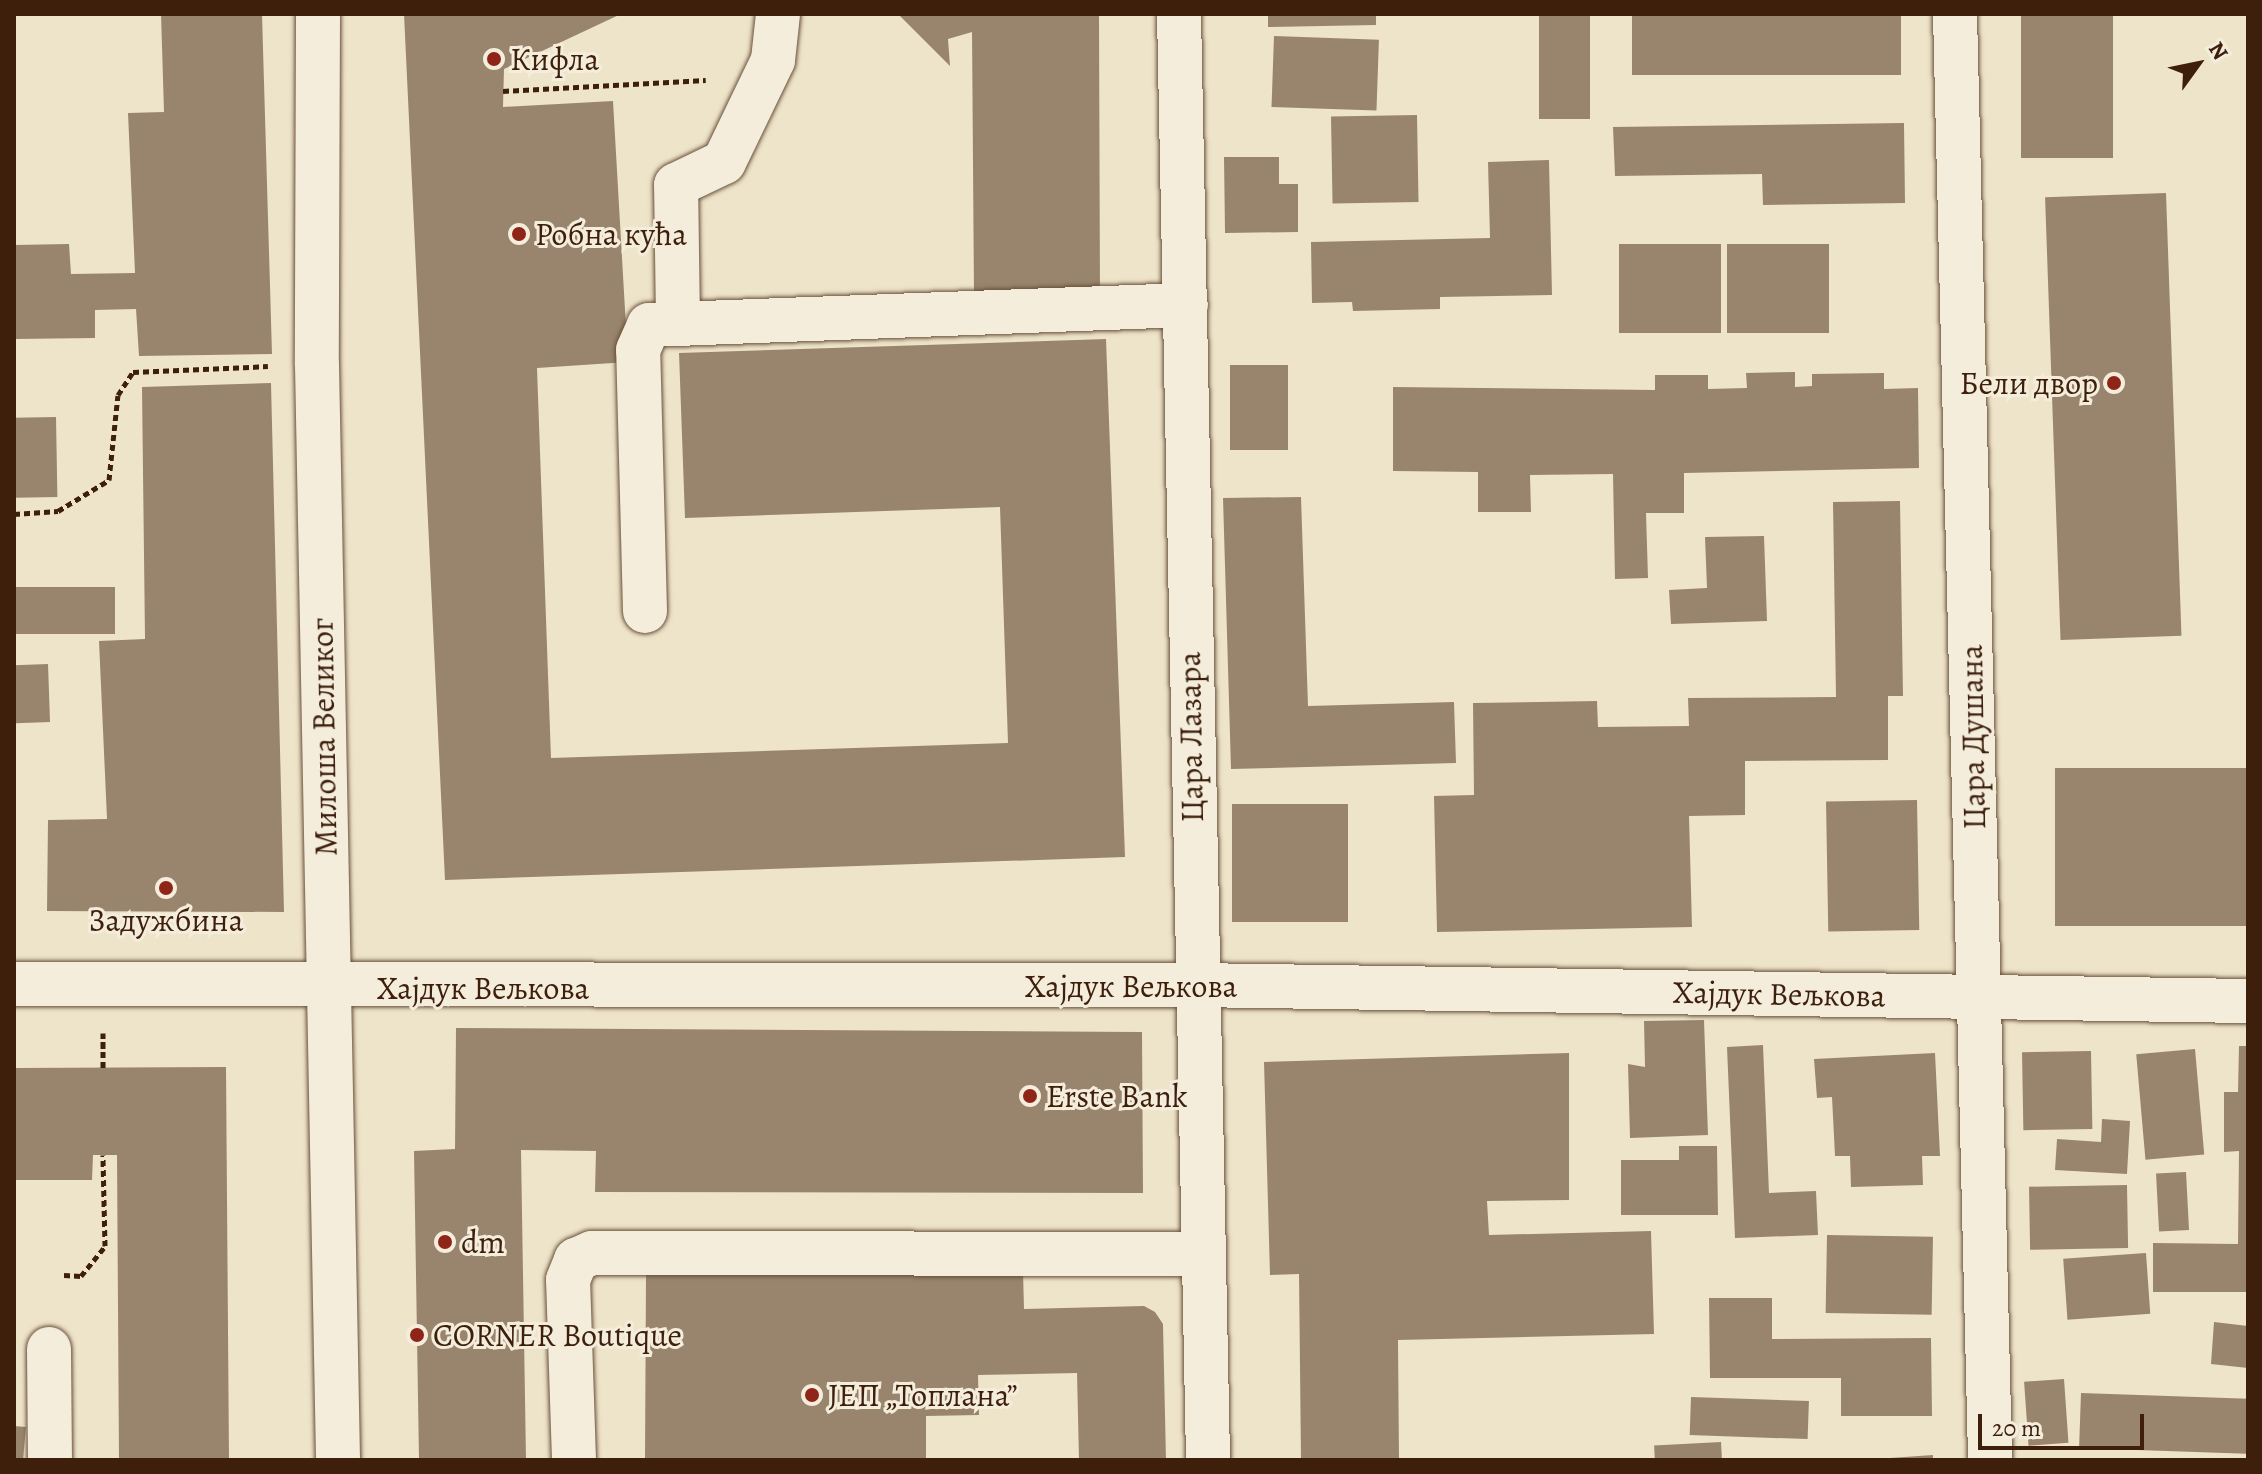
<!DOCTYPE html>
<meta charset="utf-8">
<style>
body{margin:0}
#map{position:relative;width:2262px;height:1474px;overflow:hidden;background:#eee4c9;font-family:Alegreya,serif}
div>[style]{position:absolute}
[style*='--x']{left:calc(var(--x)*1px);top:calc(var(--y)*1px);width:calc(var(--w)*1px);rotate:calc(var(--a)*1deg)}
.building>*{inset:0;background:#99856e;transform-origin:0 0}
.path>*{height:5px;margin-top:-2.5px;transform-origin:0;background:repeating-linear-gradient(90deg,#3d1f0b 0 6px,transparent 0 10px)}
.roads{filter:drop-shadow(0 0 2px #69503a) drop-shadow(0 0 2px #69503a)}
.minor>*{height:44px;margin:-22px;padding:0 22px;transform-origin:22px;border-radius:22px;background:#f4eddc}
.dots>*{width:22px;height:22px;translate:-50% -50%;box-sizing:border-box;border:4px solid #f4eddc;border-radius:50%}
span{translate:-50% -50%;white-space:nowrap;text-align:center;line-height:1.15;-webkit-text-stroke:6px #f4eddc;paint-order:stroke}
.poi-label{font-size:32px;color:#3d1f0b}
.left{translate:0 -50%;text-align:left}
.right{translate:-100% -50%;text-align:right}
.street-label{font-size:32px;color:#3d1f0b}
.frame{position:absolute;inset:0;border:16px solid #3d1f0b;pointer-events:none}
.north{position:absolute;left:2158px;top:24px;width:80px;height:80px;-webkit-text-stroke:6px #f4eddc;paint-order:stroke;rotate:57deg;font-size:22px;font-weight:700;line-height:32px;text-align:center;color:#3d1f0b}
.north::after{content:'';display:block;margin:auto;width:28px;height:36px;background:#3d1f0b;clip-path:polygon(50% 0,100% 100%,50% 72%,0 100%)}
.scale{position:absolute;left:1978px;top:1414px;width:166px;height:36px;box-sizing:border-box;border:4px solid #3d1f0b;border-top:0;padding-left:10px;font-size:24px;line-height:28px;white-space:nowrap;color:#3d1f0b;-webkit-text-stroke:6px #f4eddc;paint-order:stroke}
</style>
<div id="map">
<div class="building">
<div style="clip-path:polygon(161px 14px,262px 14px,272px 354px,139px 356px,136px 309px,95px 310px,95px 338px,14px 339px,14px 245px,69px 244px,71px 274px,135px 273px,128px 113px,164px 112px)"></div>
<div style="clip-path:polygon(404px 14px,621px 14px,504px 69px,503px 107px,613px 101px,628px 362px,537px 368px,551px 758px,1008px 743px,1000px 507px,685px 518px,679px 353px,1106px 339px,1125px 857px,445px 880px)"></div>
<div style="clip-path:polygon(898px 14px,1099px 14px,1100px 296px,974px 297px,972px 32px,948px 39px,950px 66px)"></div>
<div style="clip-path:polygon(1268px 14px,1376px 14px,1376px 25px,1268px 27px)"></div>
<div style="left:1539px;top:14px;width:51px;height:105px"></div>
<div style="left:1632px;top:14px;width:269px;height:61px"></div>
<div style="left:2021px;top:14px;width:92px;height:144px"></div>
<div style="left:1274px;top:36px;width:105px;height:71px;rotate:2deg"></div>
<div style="left:1417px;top:115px;width:87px;height:86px;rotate:89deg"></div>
<div style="clip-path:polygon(1904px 123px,1905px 203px,1763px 205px,1762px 174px,1615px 176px,1613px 127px)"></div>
<div style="clip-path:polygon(1224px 157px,1279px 157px,1279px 184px,1298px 184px,1298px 232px,1225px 233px)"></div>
<div style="clip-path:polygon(1549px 160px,1552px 295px,1440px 297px,1440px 309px,1353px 311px,1352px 302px,1312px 303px,1311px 242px,1490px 238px,1488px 162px)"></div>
<div style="left:2166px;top:193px;width:443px;height:121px;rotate:88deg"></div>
<div style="left:1619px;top:244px;width:102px;height:89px"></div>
<div style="left:1727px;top:244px;width:102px;height:89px"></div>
<div style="left:1230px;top:365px;width:58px;height:85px"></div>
<div style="clip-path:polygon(1795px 372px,1795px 387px,1812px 386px,1812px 374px,1884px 373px,1884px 389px,1918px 388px,1919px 468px,1684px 473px,1684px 513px,1646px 513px,1648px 578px,1615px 579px,1613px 474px,1530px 475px,1531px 512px,1478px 512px,1478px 472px,1393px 471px,1393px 387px,1655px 390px,1655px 375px,1708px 375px,1708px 389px,1747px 388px,1746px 373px)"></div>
<div style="clip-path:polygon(271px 383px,284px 912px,47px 911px,48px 820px,107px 819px,99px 641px,145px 639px,142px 387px)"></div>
<div style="left:56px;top:417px;width:80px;height:42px;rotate:89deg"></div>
<div style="clip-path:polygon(1301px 497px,1308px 706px,1454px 702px,1456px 763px,1231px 769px,1223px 498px)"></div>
<div style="clip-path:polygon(1900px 501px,1903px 696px,1888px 696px,1888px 760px,1745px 761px,1745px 815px,1689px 816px,1692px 927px,1437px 932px,1434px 796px,1474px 795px,1473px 703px,1597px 701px,1598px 727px,1689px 726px,1688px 698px,1836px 697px,1833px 502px)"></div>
<div style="clip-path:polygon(1764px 536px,1767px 621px,1671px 624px,1669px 590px,1707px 588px,1705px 537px)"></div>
<div style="left:115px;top:587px;width:47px;height:101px;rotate:90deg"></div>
<div style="left:48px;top:664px;width:58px;height:34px;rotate:88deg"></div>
<div style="left:2248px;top:768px;width:158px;height:193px;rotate:90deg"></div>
<div style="left:1917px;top:800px;width:130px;height:91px;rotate:89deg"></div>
<div style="left:1348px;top:804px;width:118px;height:116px;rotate:90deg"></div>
<div style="clip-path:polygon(1704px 1020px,1708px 1135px,1630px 1138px,1628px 1064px,1645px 1067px,1644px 1021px)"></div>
<div style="clip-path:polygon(456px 1028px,1142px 1032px,1143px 1193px,595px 1192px,596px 1151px,521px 1150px,526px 1460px,419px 1460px,414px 1151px,455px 1149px)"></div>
<div style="clip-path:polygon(1763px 1045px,1769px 1193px,1816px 1191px,1818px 1235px,1735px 1238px,1727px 1047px)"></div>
<div style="clip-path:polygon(2239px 1046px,2248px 1046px,2248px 1292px,2153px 1292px,2153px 1243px,2238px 1244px,2239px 1151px,2224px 1152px,2224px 1092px,2238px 1092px)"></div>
<div style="left:2195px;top:1049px;width:106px;height:59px;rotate:85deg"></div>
<div style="left:2091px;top:1051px;width:78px;height:69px;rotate:89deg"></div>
<div style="clip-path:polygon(1569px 1053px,1569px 1200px,1487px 1201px,1489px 1235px,1651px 1231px,1654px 1334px,1398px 1340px,1399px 1460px,1301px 1460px,1299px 1274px,1270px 1275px,1264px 1062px)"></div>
<div style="clip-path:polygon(1935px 1053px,1940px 1156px,1922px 1156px,1923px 1185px,1851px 1187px,1850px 1156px,1835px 1156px,1832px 1097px,1817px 1098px,1814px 1059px)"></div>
<div style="clip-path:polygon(226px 1067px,229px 1460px,119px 1460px,117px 1155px,93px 1155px,92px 1180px,14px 1180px,14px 1068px)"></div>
<div style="clip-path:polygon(2102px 1119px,2130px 1121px,2127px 1174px,2055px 1170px,2057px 1139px,2101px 1142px)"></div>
<div style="clip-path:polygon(1679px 1146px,1717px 1146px,1718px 1215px,1621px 1215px,1621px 1160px,1679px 1160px)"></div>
<div style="left:2186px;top:1172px;width:58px;height:30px;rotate:87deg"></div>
<div style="left:2127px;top:1185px;width:63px;height:98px;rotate:89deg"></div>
<div style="left:1827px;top:1235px;width:106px;height:78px;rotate:1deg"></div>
<div style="left:2146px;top:1253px;width:61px;height:83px;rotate:86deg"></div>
<div style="clip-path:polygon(1023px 1271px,1024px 1309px,1144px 1306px,1155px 1312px,1163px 1324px,1166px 1460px,1079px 1460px,1077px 1373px,978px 1375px,979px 1415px,926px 1416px,926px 1460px,645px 1460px,646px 1273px)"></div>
<div style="clip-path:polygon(1709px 1298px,1772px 1298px,1772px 1339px,1931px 1338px,1932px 1416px,1841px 1416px,1841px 1378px,1710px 1378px)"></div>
<div style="clip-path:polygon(2214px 1322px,2248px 1326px,2248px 1368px,2211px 1364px)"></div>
<div style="left:2064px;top:1379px;width:64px;height:40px;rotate:86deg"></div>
<div style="left:2081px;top:1393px;width:167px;height:55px;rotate:2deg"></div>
<div style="left:1691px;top:1397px;width:118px;height:38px;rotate:2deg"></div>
<div style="left:14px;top:1426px;width:12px;height:34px;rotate:5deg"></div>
<div style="left:1721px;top:1442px;width:18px;height:67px;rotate:87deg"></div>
<div style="clip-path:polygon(1933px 1455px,1933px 1460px,1890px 1460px,1890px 1458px)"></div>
</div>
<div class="path">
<div style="--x:503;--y:91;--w:203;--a:-3.1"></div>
<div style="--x:14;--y:514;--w:44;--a:-3.9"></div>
<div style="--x:58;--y:511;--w:60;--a:-31.3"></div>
<div style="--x:109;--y:480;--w:85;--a:-84"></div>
<div style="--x:118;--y:395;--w:27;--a:-57"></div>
<div style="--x:133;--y:372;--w:135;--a:-2.5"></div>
<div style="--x:103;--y:1068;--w:35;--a:-90"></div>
<div style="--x:64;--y:1275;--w:17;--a:3"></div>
<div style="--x:81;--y:1276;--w:38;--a:-51"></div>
<div style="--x:105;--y:1246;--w:91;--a:-91.3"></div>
</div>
<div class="roads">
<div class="minor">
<div style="--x:318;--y:14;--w:351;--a:90.2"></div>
<div style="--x:317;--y:365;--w:1095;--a:88.9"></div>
<div style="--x:1179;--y:14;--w:1446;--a:88.85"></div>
<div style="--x:1955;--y:14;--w:1446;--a:88.61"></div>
<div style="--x:678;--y:322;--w:137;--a:-90.8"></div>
<div style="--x:676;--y:185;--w:53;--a:-25.6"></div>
<div style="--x:724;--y:162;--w:113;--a:-64.3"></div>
<div style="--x:773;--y:60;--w:46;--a:-83.8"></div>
<div style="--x:645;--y:611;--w:261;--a:-91.5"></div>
<div style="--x:638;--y:350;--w:27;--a:-66"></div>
<div style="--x:649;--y:325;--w:537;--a:-2.13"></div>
<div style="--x:14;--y:984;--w:1180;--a:0.05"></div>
<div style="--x:1194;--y:985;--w:1054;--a:0.87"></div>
<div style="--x:49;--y:1349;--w:111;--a:89.5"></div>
<div style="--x:574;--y:1460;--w:180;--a:-91.9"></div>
<div style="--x:568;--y:1280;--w:22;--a:-68"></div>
<div style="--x:576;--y:1260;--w:17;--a:-24"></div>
<div style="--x:592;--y:1253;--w:610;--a:0.09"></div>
</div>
</div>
<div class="dots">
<div style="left:494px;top:59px;background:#8f2418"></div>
<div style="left:519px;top:234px;background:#8f2418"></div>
<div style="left:2114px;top:383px;background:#8f2418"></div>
<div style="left:166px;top:888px;background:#8f2418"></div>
<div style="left:1030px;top:1096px;background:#8f2418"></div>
<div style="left:445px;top:1242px;background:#8f2418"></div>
<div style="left:417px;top:1335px;background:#8f2418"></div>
<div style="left:812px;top:1395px;background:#8f2418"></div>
</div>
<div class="poi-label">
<span class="left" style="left:510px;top:59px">Кифла</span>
<span class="left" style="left:535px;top:234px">Робна кућа</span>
<span class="right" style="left:2098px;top:383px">Бели двор</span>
<span style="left:166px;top:920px">Задужбина</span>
<span class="left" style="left:1046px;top:1096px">Erste Bank</span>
<span class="left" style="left:461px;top:1242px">dm</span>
<span class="left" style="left:433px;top:1335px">CORNER Boutique</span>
<span class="left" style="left:828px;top:1395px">ЈЕП „Топлана”</span>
</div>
<div class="street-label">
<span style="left:324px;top:737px;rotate:-91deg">Милоша Великог</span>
<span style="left:1191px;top:737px;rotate:-91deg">Цара Лазара</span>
<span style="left:1973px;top:737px;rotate:-91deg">Цара Душана</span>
<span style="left:1131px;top:986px">Хајдук Вељкова</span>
<span style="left:483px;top:988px">Хајдук Вељкова</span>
<span style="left:1779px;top:994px;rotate:1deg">Хајдук Вељкова</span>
</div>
<div class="frame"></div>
<div class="north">N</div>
<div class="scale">20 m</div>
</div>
